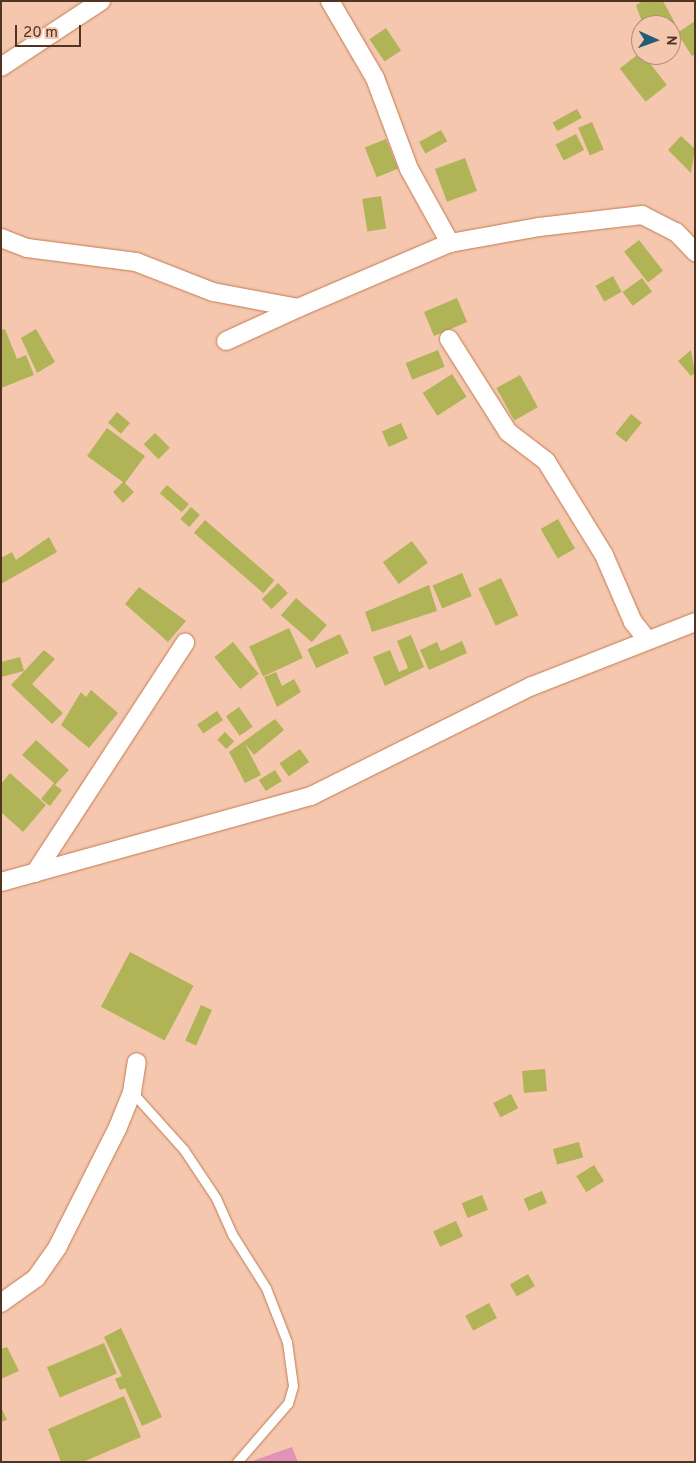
<!DOCTYPE html>
<style>
body{margin:0}
#map{position:relative;width:696px;height:1463px;overflow:hidden;background:#f5c7ae;font-family:Overpass,sans-serif}
div>[style]{position:absolute}
[style*='--x']{left:calc(var(--x)*1px);top:calc(var(--y)*1px);width:calc(var(--w)*1px);rotate:calc(var(--a)*1deg)}
.green>*{inset:0;background:#e291b7}
.building>*{inset:0;background:#b0b457;transform-origin:0 0}
.roads{filter:drop-shadow(0 0 1px #c07b51) drop-shadow(0 0 1px #c07b51)}
.lane>*{height:9px;margin:-4.5px;padding:0 4.5px;transform-origin:4.5px;border-radius:4.5px;background:#fff}
.street>*{height:18px;margin:-9px;padding:0 9px;transform-origin:9px;border-radius:9px;background:#fff}
span{translate:-50% -50%;white-space:nowrap;text-align:center;line-height:1.15;-webkit-text-stroke:5px #f5c7ae;paint-order:stroke}
.frame{position:absolute;inset:0;border:2px solid #513322;pointer-events:none}
.north{position:absolute;left:631px;top:15px;width:50px;height:50px;box-sizing:border-box;background:#f5c7ae;border:1px solid #b38c76;border-radius:50%;rotate:92deg;font-size:14px;font-weight:700;line-height:20px;text-align:center;color:#513322}
.north::after{content:'';display:block;margin:auto;width:18px;height:22px;background:#255d77;clip-path:polygon(50% 0,100% 100%,50% 72%,0 100%)}
.scale{position:absolute;left:15px;top:25px;width:66px;height:22px;box-sizing:border-box;border:2px solid #513322;border-top:0;padding-left:6px;font-size:15px;line-height:18px;white-space:nowrap;color:#513322;-webkit-text-stroke:4px #f5c7ae;paint-order:stroke}
</style>
<div id="map">
<div class="green">
<div style="clip-path:polygon(292px 1447px,298px 1462px,250px 1462px)"></div>
</div>
<div class="building">
<div style="clip-path:polygon(643px 1px,663px 1px,675px 23px,643px 25px,636px 5px)"></div>
<div style="clip-path:polygon(695px 21px,695px 54px,692px 56px,677px 33px)"></div>
<div style="left:386px;top:28px;width:27px;height:20px;rotate:56deg"></div>
<div style="left:641px;top:52px;width:42px;height:27px;rotate:52deg"></div>
<div style="left:577px;top:109px;width:10px;height:28px;rotate:61deg"></div>
<div style="left:592px;top:122px;width:30px;height:15px;rotate:67deg"></div>
<div style="left:441px;top:130px;width:13px;height:25px;rotate:61deg"></div>
<div style="left:576px;top:134px;width:18px;height:23px;rotate:63deg"></div>
<div style="clip-path:polygon(681px 136px,695px 149px,691px 173px,668px 150px)"></div>
<div style="left:386px;top:139px;width:32px;height:23px;rotate:68deg"></div>
<div style="left:465px;top:158px;width:35px;height:32px;rotate:70deg"></div>
<div style="left:381px;top:196px;width:33px;height:19px;rotate:81deg"></div>
<div style="left:639px;top:240px;width:39px;height:19px;rotate:52deg"></div>
<div style="left:613px;top:276px;width:18px;height:20px;rotate:61deg"></div>
<div style="left:642px;top:278px;width:17px;height:24px;rotate:54deg"></div>
<div style="left:457px;top:298px;width:26px;height:36px;rotate:67deg"></div>
<div style="clip-path:polygon(5px 329px,17px 359px,26px 355px,34px 375px,1px 388px,1px 330px)"></div>
<div style="clip-path:polygon(36px 329px,55px 362px,37px 373px,21px 338px)"></div>
<div style="left:438px;top:350px;width:18px;height:35px;rotate:68deg"></div>
<div style="clip-path:polygon(691px 350px,695px 373px,691px 376px,678px 361px)"></div>
<div style="left:452px;top:374px;width:27px;height:35px;rotate:57deg"></div>
<div style="left:520px;top:375px;width:37px;height:27px;rotate:61deg"></div>
<div style="left:117px;top:412px;width:17px;height:14px;rotate:40deg"></div>
<div style="left:631px;top:414px;width:14px;height:25px;rotate:39deg"></div>
<div style="left:401px;top:423px;width:17px;height:21px;rotate:66deg"></div>
<div style="clip-path:polygon(107px 428px,145px 456px,125px 483px,134px 492px,123px 503px,113px 492px,123px 482px,87px 456px)"></div>
<div style="left:155px;top:433px;width:21px;height:16px;rotate:45deg"></div>
<div style="left:167px;top:485px;width:29px;height:11px;rotate:41deg"></div>
<div style="left:191px;top:507px;width:12px;height:16px;rotate:42deg"></div>
<div style="left:558px;top:519px;width:34px;height:20px;rotate:60deg"></div>
<div style="left:205px;top:520px;width:92px;height:17px;rotate:41deg"></div>
<div style="clip-path:polygon(49px 537px,57px 552px,1px 584px,1px 558px,12px 552px,16px 560px)"></div>
<div style="left:412px;top:541px;width:27px;height:36px;rotate:54deg"></div>
<div style="left:462px;top:573px;width:25px;height:32px;rotate:67deg"></div>
<div style="left:501px;top:578px;width:41px;height:25px;rotate:65deg"></div>
<div style="left:278px;top:583px;width:14px;height:23px;rotate:45deg"></div>
<div style="clip-path:polygon(429px 585px,437px 611px,372px 632px,365px 612px)"></div>
<div style="clip-path:polygon(139px 587px,186px 621px,168px 642px,125px 604px)"></div>
<div style="left:296px;top:598px;width:41px;height:23px;rotate:41deg"></div>
<div style="left:289px;top:628px;width:33px;height:44px;rotate:65deg"></div>
<div style="left:340px;top:634px;width:21px;height:36px;rotate:65deg"></div>
<div style="clip-path:polygon(411px 635px,424px 667px,385px 686px,373px 657px,390px 650px,399px 672px,408px 668px,397px 641px)"></div>
<div style="clip-path:polygon(462px 641px,467px 653px,429px 670px,420px 650px,437px 642px,441px 651px)"></div>
<div style="left:233px;top:642px;width:41px;height:24px;rotate:51deg"></div>
<div style="clip-path:polygon(44px 650px,55px 659px,32px 684px,63px 713px,52px 724px,11px 685px)"></div>
<div style="clip-path:polygon(20px 657px,24px 671px,1px 677px,1px 662px)"></div>
<div style="clip-path:polygon(276px 672px,282px 686px,294px 679px,301px 692px,277px 707px,264px 677px)"></div>
<div style="clip-path:polygon(91px 690px,118px 713px,89px 748px,61px 725px,81px 692px,86px 697px)"></div>
<div style="left:239px;top:707px;width:24px;height:16px;rotate:55deg"></div>
<div style="left:217px;top:711px;width:11px;height:24px;rotate:56deg"></div>
<div style="clip-path:polygon(275px 719px,284px 730px,254px 755px,245px 744px,261px 775px,245px 783px,229px 752px)"></div>
<div style="left:225px;top:732px;width:13px;height:11px;rotate:45deg"></div>
<div style="clip-path:polygon(36px 740px,69px 770px,55px 785px,62px 790px,50px 806px,41px 799px,54px 783px,22px 755px)"></div>
<div style="left:300px;top:749px;width:16px;height:25px;rotate:55deg"></div>
<div style="left:275px;top:770px;width:13px;height:19px;rotate:58deg"></div>
<div style="clip-path:polygon(10px 773px,46px 805px,23px 832px,1px 812px,1px 784px)"></div>
<div style="left:130px;top:952px;width:72px;height:62px;rotate:28deg"></div>
<div style="left:201px;top:1005px;width:12px;height:39px;rotate:24deg"></div>
<div style="left:545px;top:1069px;width:22px;height:23px;rotate:85deg"></div>
<div style="left:511px;top:1094px;width:16px;height:20px;rotate:63deg"></div>
<div style="left:579px;top:1142px;width:16px;height:27px;rotate:75deg"></div>
<div style="left:594px;top:1165px;width:19px;height:21px;rotate:58deg"></div>
<div style="left:542px;top:1191px;width:13px;height:20px;rotate:67deg"></div>
<div style="left:482px;top:1195px;width:16px;height:22px;rotate:68deg"></div>
<div style="left:456px;top:1221px;width:17px;height:25px;rotate:66deg"></div>
<div style="left:528px;top:1274px;width:14px;height:21px;rotate:60deg"></div>
<div style="left:489px;top:1303px;width:17px;height:27px;rotate:62deg"></div>
<div style="clip-path:polygon(121px 1328px,162px 1417px,142px 1426px,125px 1388px,120px 1390px,115px 1379px,122px 1376px,104px 1337px)"></div>
<div style="left:104px;top:1343px;width:33px;height:62px;rotate:67deg"></div>
<div style="clip-path:polygon(7px 1347px,19px 1371px,1px 1379px,1px 1349px)"></div>
<div style="clip-path:polygon(124px 1396px,141px 1437px,83px 1462px,61px 1462px,48px 1429px)"></div>
<div style="clip-path:polygon(1px 1407px,7px 1420px,1px 1422px)"></div>
</div>
<div class="roads">
<div class="lane">
<div style="--x:132;--y:1092;--w:78;--a:48.1"></div>
<div style="--x:184;--y:1150;--w:58;--a:56.3"></div>
<div style="--x:216;--y:1198;--w:39;--a:66"></div>
<div style="--x:232;--y:1234;--w:64;--a:57.8"></div>
<div style="--x:266;--y:1288;--w:58;--a:68.7"></div>
<div style="--x:287;--y:1342;--w:44;--a:82.2"></div>
<div style="--x:293;--y:1386;--w:18;--a:106"></div>
<div style="--x:288;--y:1403;--w:78;--a:130.8"></div>
</div>
<div class="street">
<div style="--x:330;--y:1;--w:89;--a:59.7"></div>
<div style="--x:375;--y:78;--w:97;--a:69.5"></div>
<div style="--x:409;--y:169;--w:85;--a:61"></div>
<div style="--x:1;--y:67;--w:120;--a:-33.4"></div>
<div style="--x:1;--y:238;--w:28;--a:21"></div>
<div style="--x:27;--y:248;--w:110;--a:7.3"></div>
<div style="--x:136;--y:262;--w:83;--a:21.3"></div>
<div style="--x:213;--y:292;--w:86;--a:10.7"></div>
<div style="--x:298;--y:308;--w:165;--a:-23.2"></div>
<div style="--x:450;--y:243;--w:90;--a:-10.2"></div>
<div style="--x:539;--y:227;--w:104;--a:-6.6"></div>
<div style="--x:642;--y:215;--w:38;--a:27"></div>
<div style="--x:676;--y:232;--w:28;--a:46"></div>
<div style="--x:449;--y:339;--w:110;--a:57.6"></div>
<div style="--x:508;--y:432;--w:48;--a:37.3"></div>
<div style="--x:546;--y:461;--w:110;--a:58.3"></div>
<div style="--x:604;--y:555;--w:73;--a:66.6"></div>
<div style="--x:633;--y:622;--w:22;--a:51"></div>
<div style="--x:226;--y:341;--w:79;--a:-24.6"></div>
<div style="--x:35;--y:873;--w:275;--a:-56.9"></div>
<div style="--x:1;--y:882;--w:322;--a:-15.5"></div>
<div style="--x:311;--y:796;--w:247;--a:-26.5"></div>
<div style="--x:532;--y:686;--w:175;--a:-21.4"></div>
<div style="--x:1;--y:1303;--w:43;--a:-35.5"></div>
<div style="--x:36;--y:1278;--w:39;--a:-55"></div>
<div style="--x:58;--y:1246;--w:133;--a:-63.2"></div>
<div style="--x:118;--y:1127;--w:38;--a:-68"></div>
<div style="--x:132;--y:1092;--w:30;--a:-81"></div>
</div>
</div>
<div class="frame"></div>
<div class="north">N</div>
<div class="scale">20 m</div>
</div>
